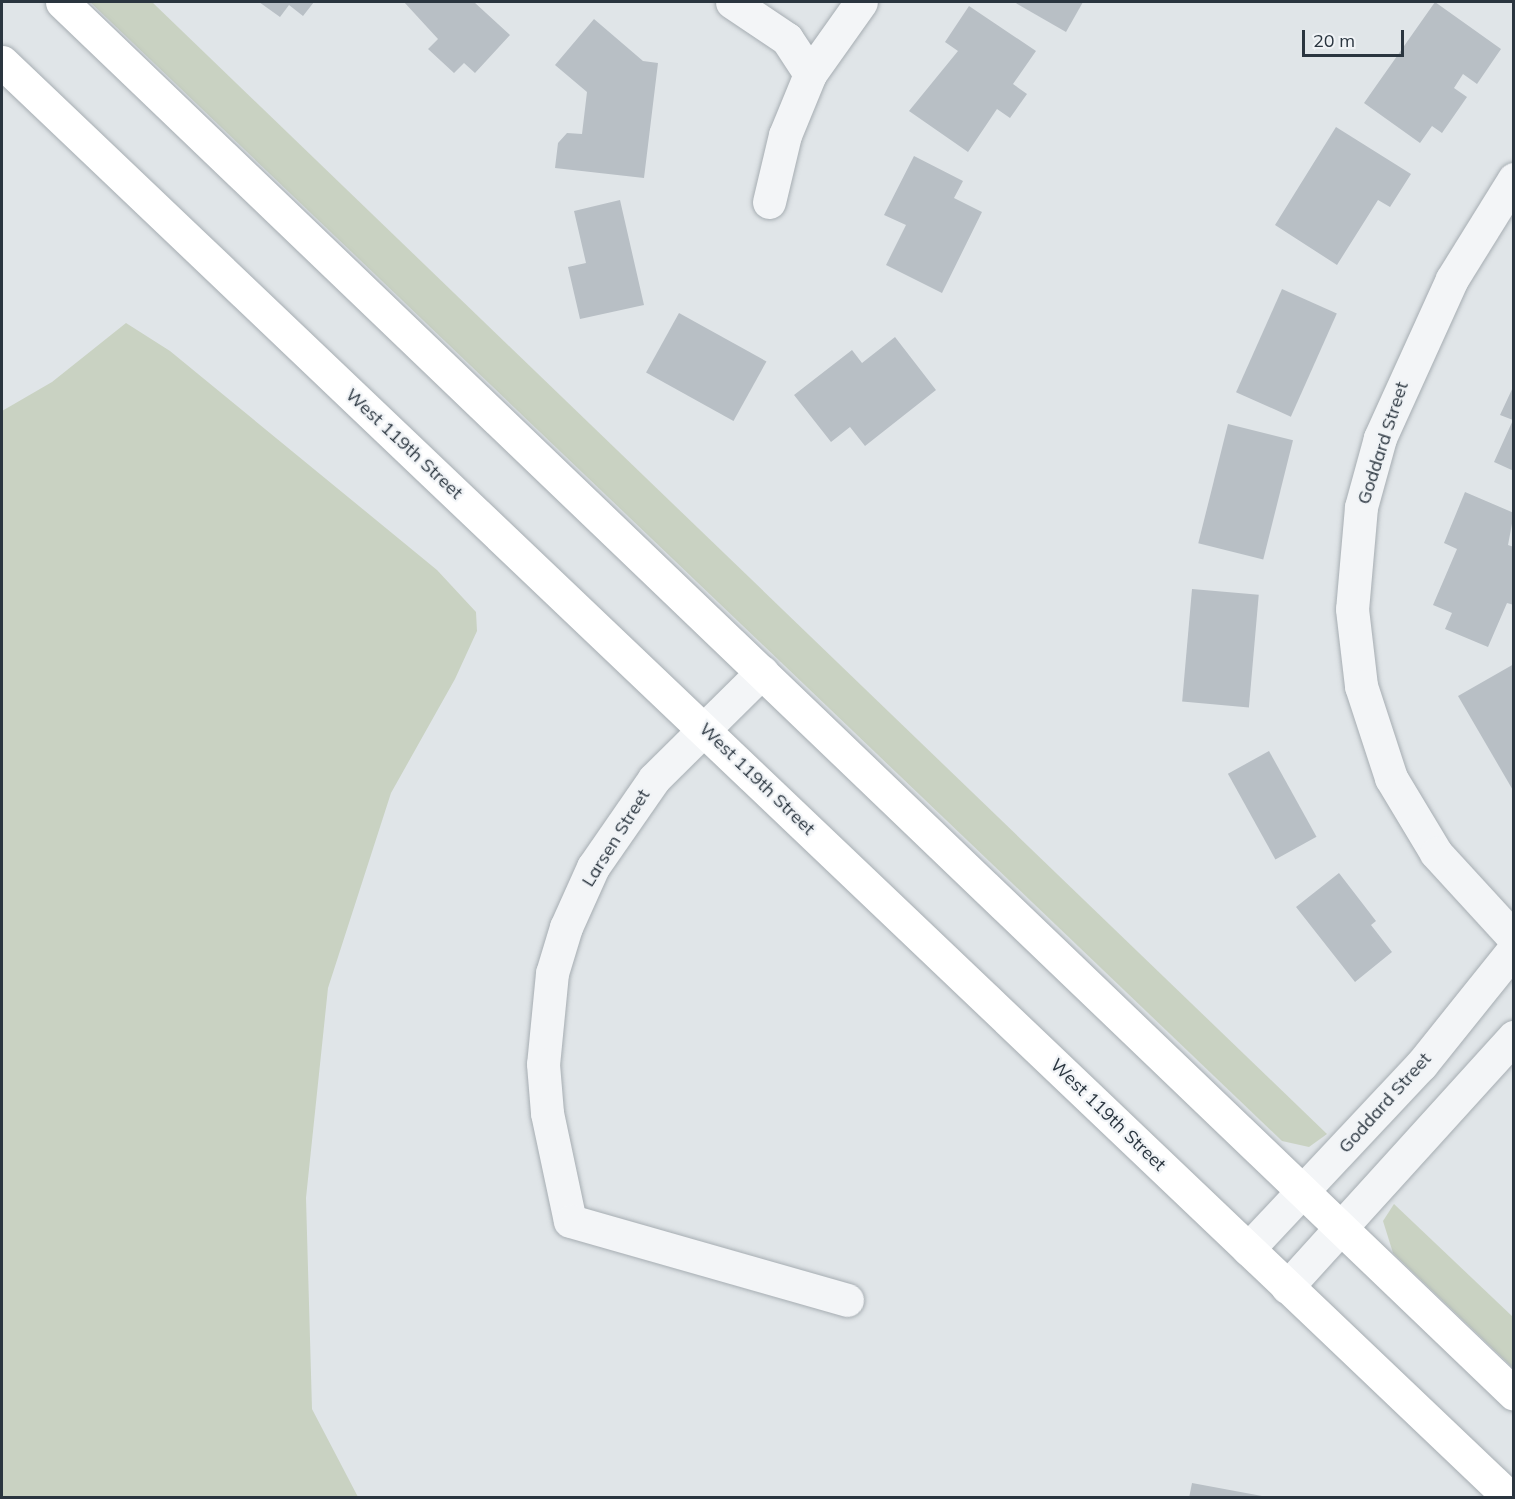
<!DOCTYPE html>
<style>
body{margin:0}
#map{position:relative;width:1515px;height:1499px;overflow:hidden;background:#e0e5e8;font-family:Mulish,sans-serif}
div>[style]{position:absolute}
[style*='--x']{left:calc(var(--x)*1px);top:calc(var(--y)*1px);width:calc(var(--w)*1px);rotate:calc(var(--a)*1deg)}
.green>*{inset:0;background:#c9d2c2}
.building>*{inset:0;background:#b8bfc5;transform-origin:0 0}
.roads{filter:drop-shadow(0 0 2px #a6adb2) drop-shadow(0 0 2px #a6adb2)}
.minor>*{height:33px;margin:-16.5px;padding:0 16.5px;transform-origin:16.5px;border-radius:16.5px;background:#f3f5f7}
.primary>*{height:33px;margin:-16.5px;padding:0 16.5px;transform-origin:16.5px;border-radius:16.5px;background:#fff}
span{translate:-50% -50%;white-space:nowrap;text-align:center;line-height:1.15;-webkit-text-stroke:4.5px #f0f3f6;paint-order:stroke}
.street-label{font-size:18px;color:#2a353f}
.frame{position:absolute;inset:0;border:3px solid #2a353f;pointer-events:none}
.scale{position:absolute;left:1302px;top:30px;width:102px;height:27px;box-sizing:border-box;border:3px solid #2a353f;border-top:0;padding-left:8px;font-size:18px;line-height:21px;white-space:nowrap;color:#2a353f;-webkit-text-stroke:4px #f0f3f6;paint-order:stroke}
</style>
<div id="map">
<div class="green">
<div style="clip-path:polygon(90px 2px,152px 2px,1327px 1134px,1309px 1147px,1282px 1141px)"></div>
<div style="clip-path:polygon(126px 323px,170px 351px,437px 570px,476px 612px,477px 631px,455px 679px,391px 793px,328px 988px,306px 1198px,312px 1409px,358px 1497px,2px 1497px,2px 411px,52px 382px)"></div>
<div style="clip-path:polygon(1394px 1204px,1513px 1317px,1513px 1368px,1393px 1253px,1383px 1221px)"></div>
</div>
<div class="building">
<div style="clip-path:polygon(259px 2px,314px 2px,303px 16px,289px 5px,280px 17px)"></div>
<div style="clip-path:polygon(404px 2px,474px 2px,510px 35px,475px 73px,464px 63px,454px 73px,428px 49px,438px 39px)"></div>
<div style="clip-path:polygon(1014px 2px,1083px 2px,1066px 32px)"></div>
<div style="clip-path:polygon(1435px 2px,1501px 49px,1477px 84px,1463px 74px,1454px 88px,1467px 97px,1442px 133px,1432px 126px,1420px 143px,1364px 103px)"></div>
<div style="clip-path:polygon(969px 6px,1036px 51px,1013px 84px,1027px 94px,1010px 118px,997px 109px,968px 152px,909px 111px,958px 51px,945px 42px)"></div>
<div style="clip-path:polygon(594px 19px,643px 61px,658px 63px,644px 178px,555px 168px,558px 143px,567px 133px,582px 134px,587px 92px,555px 65px)"></div>
<div style="clip-path:polygon(1336px 127px,1411px 174px,1390px 207px,1378px 200px,1337px 265px,1275px 225px)"></div>
<div style="clip-path:polygon(914px 156px,963px 181px,954px 198px,982px 212px,942px 293px,886px 265px,906px 225px,884px 215px)"></div>
<div style="clip-path:polygon(620px 200px,644px 305px,580px 319px,568px 267px,586px 263px,574px 211px)"></div>
<div style="left:1282px;top:289px;width:60px;height:113px;rotate:24deg"></div>
<div style="left:679px;top:313px;width:100px;height:68px;rotate:29deg"></div>
<div style="clip-path:polygon(895px 337px,936px 390px,865px 446px,850px 427px,831px 442px,794px 395px,852px 350px,862px 363px)"></div>
<div style="clip-path:polygon(1514px 385px,1514px 471px,1494px 462px,1513px 420px,1500px 415px)"></div>
<div style="left:1228px;top:424px;width:67px;height:123px;rotate:14deg"></div>
<div style="clip-path:polygon(1465px 492px,1514px 513px,1508px 545px,1514px 547px,1514px 605px,1507px 603px,1488px 647px,1445px 629px,1452px 613px,1433px 605px,1457px 549px,1444px 543px)"></div>
<div style="left:1192px;top:589px;width:67px;height:113px;rotate:5deg"></div>
<div style="clip-path:polygon(1514px 664px,1514px 792px,1458px 696px)"></div>
<div style="left:1269px;top:751px;width:98px;height:47px;rotate:61deg"></div>
<div style="clip-path:polygon(1339px 873px,1376px 921px,1371px 925px,1392px 952px,1355px 982px,1296px 907px)"></div>
<div style="clip-path:polygon(1192px 1483px,1262px 1496px,1262px 1498px,1189px 1498px)"></div>
</div>
<div class="roads">
<div class="minor">
<div style="--x:732;--y:2;--w:66;--a:33.9"></div>
<div style="--x:787;--y:39;--w:42;--a:56.7"></div>
<div style="--x:1514;--y:179;--w:118;--a:121.8"></div>
<div style="--x:1452;--y:279;--w:175;--a:114.4"></div>
<div style="--x:1380;--y:438;--w:72;--a:105.4"></div>
<div style="--x:1361;--y:507;--w:102;--a:95"></div>
<div style="--x:1352;--y:609;--w:78;--a:83.3"></div>
<div style="--x:1361;--y:686;--w:97;--a:71.9"></div>
<div style="--x:1391;--y:778;--w:87;--a:59"></div>
<div style="--x:1436;--y:853;--w:115;--a:47.5"></div>
<div style="--x:769;--y:202;--w:69;--a:-76.6"></div>
<div style="--x:785;--y:135;--w:66;--a:-67.7"></div>
<div style="--x:810;--y:74;--w:88;--a:-54.7"></div>
<div style="--x:762;--y:672;--w:152;--a:135.3"></div>
<div style="--x:654;--y:779;--w:107;--a:124.7"></div>
<div style="--x:593;--y:867;--w:66;--a:114.2"></div>
<div style="--x:566;--y:927;--w:48;--a:106.9"></div>
<div style="--x:552;--y:973;--w:91;--a:95.6"></div>
<div style="--x:543;--y:1064;--w:49;--a:85.3"></div>
<div style="--x:547;--y:1113;--w:110;--a:78"></div>
<div style="--x:570;--y:1221;--w:288;--a:15.9"></div>
<div style="--x:1248;--y:1249;--w:253;--a:-46.8"></div>
<div style="--x:1421;--y:1065;--w:149;--a:-51.3"></div>
<div style="--x:1287;--y:1287;--w:338;--a:-47.8"></div>
</div>
<div class="primary">
<div style="--x:62;--y:2;--w:2011;--a:43.79"></div>
<div style="--x:2;--y:62;--w:2082;--a:43.6"></div>
</div>
</div>
<div class="street-label">
<span style="left:1383px;top:443px;rotate:-72deg">Goddard Street</span>
<span style="left:404px;top:444px;rotate:43deg">West 119th Street</span>
<span style="left:757px;top:779px;rotate:44deg">West 119th Street</span>
<span style="left:616px;top:838px;rotate:-58deg">Larsen Street</span>
<span style="left:1385px;top:1103px;rotate:-48deg">Goddard Street</span>
<span style="left:1108px;top:1115px;rotate:44deg">West 119th Street</span>
</div>
<div class="frame"></div>
<div class="scale">20 m</div>
</div>
